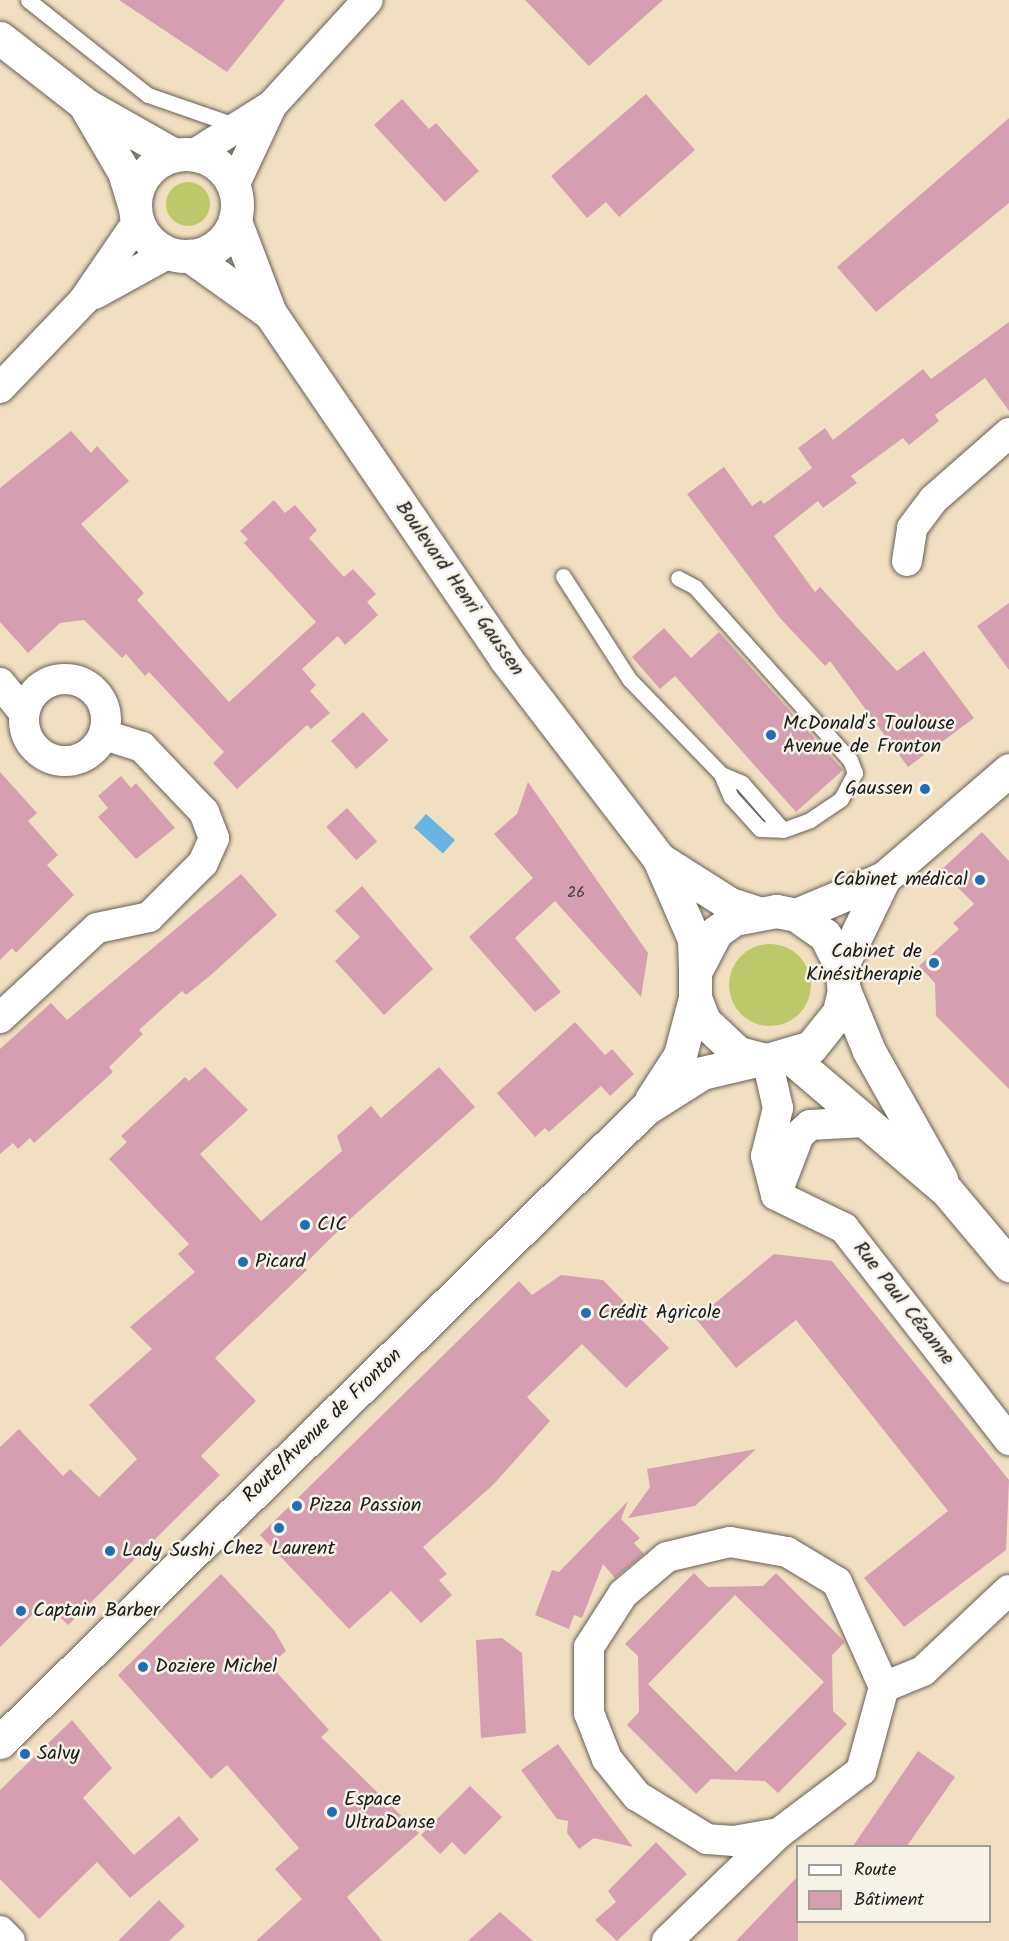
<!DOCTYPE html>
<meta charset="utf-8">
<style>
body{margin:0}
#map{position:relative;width:1009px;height:1941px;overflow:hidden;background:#f1dfc1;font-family:Kalam,sans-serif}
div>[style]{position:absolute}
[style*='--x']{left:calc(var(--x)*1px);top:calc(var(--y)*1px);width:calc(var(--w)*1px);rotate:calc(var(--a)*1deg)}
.green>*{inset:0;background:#bcc86a}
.round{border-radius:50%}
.water>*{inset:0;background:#68b3e1;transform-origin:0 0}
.building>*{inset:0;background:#d69fb1;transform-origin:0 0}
.roads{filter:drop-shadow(0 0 2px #676056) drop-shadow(0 0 2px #676056)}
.service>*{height:15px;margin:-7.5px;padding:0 7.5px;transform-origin:7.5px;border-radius:7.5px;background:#fff}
.minor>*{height:30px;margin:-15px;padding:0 15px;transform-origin:15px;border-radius:15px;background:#fff}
.minor>.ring{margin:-15px;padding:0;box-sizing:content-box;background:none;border:30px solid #fff;border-radius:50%}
.tertiary>*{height:33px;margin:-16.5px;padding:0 16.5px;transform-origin:16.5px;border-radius:16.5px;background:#fff}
.tertiary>.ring{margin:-16.5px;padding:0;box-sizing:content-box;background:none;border:33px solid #fff;border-radius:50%}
.secondary>*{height:33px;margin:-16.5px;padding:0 16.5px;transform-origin:16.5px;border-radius:16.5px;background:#fff}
.primary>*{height:33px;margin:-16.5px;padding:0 16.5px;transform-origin:16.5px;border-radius:16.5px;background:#fff}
.dots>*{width:16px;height:16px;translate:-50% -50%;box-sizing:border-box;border:3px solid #f7f3e8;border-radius:50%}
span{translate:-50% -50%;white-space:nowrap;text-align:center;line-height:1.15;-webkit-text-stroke:5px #f7f3e8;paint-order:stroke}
.number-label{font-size:16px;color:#4a3d41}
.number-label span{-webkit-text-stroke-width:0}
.street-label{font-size:20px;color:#1c1c1c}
.poi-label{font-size:20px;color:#1c1c1c}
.left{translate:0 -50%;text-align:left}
.right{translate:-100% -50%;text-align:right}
.legend{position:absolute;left:796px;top:1845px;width:195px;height:78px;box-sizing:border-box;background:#f7f3e8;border:2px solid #9f9d96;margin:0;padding:8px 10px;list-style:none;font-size:18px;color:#1c1c1c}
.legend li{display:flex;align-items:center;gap:12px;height:30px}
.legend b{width:30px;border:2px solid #9f9d96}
</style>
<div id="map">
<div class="green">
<div class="round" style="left:166px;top:182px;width:44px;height:44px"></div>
<div class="round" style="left:729px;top:944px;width:82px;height:82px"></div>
</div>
<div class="water">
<div style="left:426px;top:814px;width:39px;height:18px;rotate:42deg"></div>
</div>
<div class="building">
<div style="clip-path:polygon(119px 0,285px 0,227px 72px)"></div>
<div style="clip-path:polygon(525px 0,663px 0,589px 66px)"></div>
<div style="clip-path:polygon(646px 94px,695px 150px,619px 217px,606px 202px,587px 218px,551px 176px)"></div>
<div style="clip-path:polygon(402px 99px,429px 129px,436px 123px,479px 171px,445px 202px,374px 125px)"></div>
<div style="clip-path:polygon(1009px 118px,1009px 203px,876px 312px,837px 267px)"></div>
<div style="clip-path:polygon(1009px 322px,1009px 411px,985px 378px,935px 415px,939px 421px,909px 445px,903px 438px,851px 476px,857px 483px,823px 508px,818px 501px,774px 536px,815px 592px,820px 587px,897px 671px,924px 651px,974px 718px,908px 767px,830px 661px,825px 666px,780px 618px,687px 494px,724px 467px,752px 506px,761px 500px,764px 504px,812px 468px,798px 448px,825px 428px,833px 440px,923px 369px,931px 379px)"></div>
<div style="clip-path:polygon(71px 431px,91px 453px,97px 446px,129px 481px,81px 524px,144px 593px,137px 600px,229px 702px,316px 622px,244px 543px,248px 539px,240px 531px,274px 500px,285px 513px,295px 505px,317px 530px,309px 538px,344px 577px,353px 569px,376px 594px,367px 602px,378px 615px,345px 645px,338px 636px,302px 669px,316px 685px,310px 691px,330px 713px,311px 729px,307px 725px,237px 789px,213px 763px,224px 752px,149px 672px,145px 676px,126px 654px,122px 658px,84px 620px,60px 623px,28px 653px,0 622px,0 488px)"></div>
<div style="clip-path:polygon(1009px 603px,1009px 670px,977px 626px)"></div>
<div style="clip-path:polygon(664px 628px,691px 658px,719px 632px,843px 770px,796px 812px,675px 676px,660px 689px,632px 657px)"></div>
<div style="left:363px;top:712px;width:38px;height:43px;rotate:48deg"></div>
<div style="clip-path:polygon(0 772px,37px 813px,28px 821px,58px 855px,47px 865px,74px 895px,16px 953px,12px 948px,0 960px)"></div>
<div style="clip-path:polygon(121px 776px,131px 788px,136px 783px,175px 828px,136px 859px,98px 817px,108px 808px,98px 796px)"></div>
<div style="clip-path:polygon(528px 782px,648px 953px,641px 997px,555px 901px,515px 938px,561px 992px,535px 1012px,469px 937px,533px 878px,494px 834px,517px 814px)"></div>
<div style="left:347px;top:808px;width:45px;height:28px;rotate:48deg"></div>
<div style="clip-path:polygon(982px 832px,1009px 861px,1009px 1089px,936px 1016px,935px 983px,919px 966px,959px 929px,953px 923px,974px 904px,941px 870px)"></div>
<div style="clip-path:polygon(241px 874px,277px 915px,211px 975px,186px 995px,182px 991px,139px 1030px,143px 1034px,109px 1067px,113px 1072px,34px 1143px,30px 1138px,18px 1149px,13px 1143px,0 1154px,0 1049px,51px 1003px,67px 1020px)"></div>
<div style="clip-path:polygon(362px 886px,433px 969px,384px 1015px,335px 961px,360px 937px,335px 911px)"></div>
<div style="clip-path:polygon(575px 1022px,605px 1055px,612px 1049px,634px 1074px,610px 1096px,601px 1086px,549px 1132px,545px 1128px,535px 1137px,497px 1093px)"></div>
<div style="clip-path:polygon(205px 1067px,248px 1110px,200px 1154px,261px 1221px,342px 1151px,337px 1136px,371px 1106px,381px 1118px,439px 1067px,475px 1107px,348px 1221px,303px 1266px,307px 1270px,215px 1358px,256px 1401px,201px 1456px,220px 1475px,68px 1625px,45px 1602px,0 1647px,0 1447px,19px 1429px,63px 1476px,70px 1469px,99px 1497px,137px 1459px,89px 1405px,152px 1349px,130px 1327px,195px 1272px,178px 1254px,189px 1244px,109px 1159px,127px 1142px,121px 1136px,185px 1077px,189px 1081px)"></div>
<div style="clip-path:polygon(774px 1254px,832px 1261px,1009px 1480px,1006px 1550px,904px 1627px,864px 1578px,948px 1511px,796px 1320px,736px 1368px,696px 1319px)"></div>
<div style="clip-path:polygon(561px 1275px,603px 1280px,669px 1348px,626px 1388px,582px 1344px,527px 1397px,550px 1421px,493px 1485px,423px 1547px,447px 1574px,439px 1580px,452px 1595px,421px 1623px,391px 1591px,349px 1629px,260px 1535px,519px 1281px,532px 1295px)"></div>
<div style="clip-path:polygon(756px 1449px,695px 1506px,628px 1518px,650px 1487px,647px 1469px)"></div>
<div style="clip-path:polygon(628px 1501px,621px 1519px,640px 1538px,634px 1543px,644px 1554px,615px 1578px,603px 1564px,582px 1618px,574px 1615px,569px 1629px,535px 1615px,552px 1570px,559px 1572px)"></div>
<div style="clip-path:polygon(evenodd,694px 1573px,708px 1587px,763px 1586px,776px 1573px,845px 1642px,832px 1655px,833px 1711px,847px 1724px,778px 1793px,765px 1781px,711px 1779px,696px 1794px,627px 1725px,639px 1712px,638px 1656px,625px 1644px,694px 1573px,735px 1595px,824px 1682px,736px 1772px,648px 1684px,735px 1595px)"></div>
<div style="clip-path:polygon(221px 1574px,274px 1630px,286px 1651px,270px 1665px,329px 1730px,321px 1737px,419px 1833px,347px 1897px,382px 1941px,256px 1941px,302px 1899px,275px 1869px,299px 1848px,227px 1765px,211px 1779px,118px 1675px)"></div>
<div style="clip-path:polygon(502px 1638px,522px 1653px,526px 1733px,481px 1738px,476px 1640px)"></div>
<div style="clip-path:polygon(72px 1720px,112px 1768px,83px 1798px,134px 1855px,179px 1816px,199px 1840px,130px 1898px,97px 1862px,39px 1919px,0 1879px,0 1790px)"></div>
<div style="clip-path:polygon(558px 1744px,602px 1806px,633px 1847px,594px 1838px,579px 1849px,567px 1833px,568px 1821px,557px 1819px,521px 1770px)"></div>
<div style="clip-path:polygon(918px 1751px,955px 1777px,907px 1846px,853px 1846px)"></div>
<div style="clip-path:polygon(470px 1786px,502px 1817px,465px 1855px,452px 1842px,440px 1854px,421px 1835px)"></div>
<div style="clip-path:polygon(656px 1842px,687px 1874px,617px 1941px,595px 1920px,616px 1902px,608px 1891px)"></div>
<div style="clip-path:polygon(798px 1876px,798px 1941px,736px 1941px)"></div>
<div style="clip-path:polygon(159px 1900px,185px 1926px,169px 1941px,118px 1941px)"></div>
<div style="clip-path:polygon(500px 1912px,533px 1941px,468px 1941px)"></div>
</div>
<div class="roads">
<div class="service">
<div style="--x:28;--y:0;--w:153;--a:38.4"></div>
<div style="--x:148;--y:95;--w:94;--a:19.2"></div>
<div style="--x:563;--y:576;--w:122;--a:57.3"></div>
<div style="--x:629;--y:679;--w:132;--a:45.9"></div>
<div style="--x:721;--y:774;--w:25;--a:67"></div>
<div style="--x:731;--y:797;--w:43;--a:47.8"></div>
<div style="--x:760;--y:829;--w:23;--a:2"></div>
<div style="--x:783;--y:830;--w:29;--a:-20"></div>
<div style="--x:810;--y:820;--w:37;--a:-34"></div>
<div style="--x:841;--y:799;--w:30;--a:-62"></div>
<div style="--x:855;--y:773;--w:14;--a:-111"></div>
<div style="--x:850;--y:760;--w:232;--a:-131.9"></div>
<div style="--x:695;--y:587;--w:19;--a:-152"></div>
<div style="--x:721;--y:774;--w:23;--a:23"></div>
<div style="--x:742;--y:783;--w:62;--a:48.9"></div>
</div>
<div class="minor">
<div style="--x:193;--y:155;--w:93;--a:-32.3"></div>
<div style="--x:234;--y:186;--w:89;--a:-64.9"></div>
<div style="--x:272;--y:105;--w:142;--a:-47.6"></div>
<div style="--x:95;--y:294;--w:85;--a:-29"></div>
<div style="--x:0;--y:388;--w:122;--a:-46.3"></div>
<div style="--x:84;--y:300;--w:96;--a:-55.6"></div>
<div style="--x:907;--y:561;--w:33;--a:-81"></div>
<div style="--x:912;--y:528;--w:36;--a:-53"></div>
<div style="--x:934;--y:499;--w:100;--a:-41.3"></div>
<div class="ring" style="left:24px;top:679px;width:52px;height:52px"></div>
<div style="--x:0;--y:683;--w:38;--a:51"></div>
<div style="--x:0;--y:1018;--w:132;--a:-42.9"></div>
<div style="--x:97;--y:928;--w:53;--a:-11.9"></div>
<div style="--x:149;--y:917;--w:76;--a:-45"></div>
<div style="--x:203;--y:863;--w:27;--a:-66"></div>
<div style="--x:214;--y:838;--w:28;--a:-111"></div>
<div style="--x:204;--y:812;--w:90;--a:-133.6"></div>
<div style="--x:142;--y:747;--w:39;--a:-162"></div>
<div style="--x:767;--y:1060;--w:49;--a:77.1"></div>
<div style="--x:778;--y:1108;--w:49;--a:104"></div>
<div style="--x:766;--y:1156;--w:40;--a:75.6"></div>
<div style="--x:776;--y:1195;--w:76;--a:25.9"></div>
<div style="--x:844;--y:1228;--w:269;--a:52.1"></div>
<div style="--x:776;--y:1195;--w:64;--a:-69"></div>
<div style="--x:799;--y:1135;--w:15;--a:-42"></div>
<div style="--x:810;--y:1125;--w:54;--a:-3.2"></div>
<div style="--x:779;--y:1833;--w:46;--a:169.9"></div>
<div style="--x:734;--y:1841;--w:27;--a:-176"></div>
<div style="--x:707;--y:1839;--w:82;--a:-148.4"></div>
<div style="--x:637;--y:1796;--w:48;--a:-129"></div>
<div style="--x:607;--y:1759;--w:49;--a:-111.4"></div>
<div style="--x:589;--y:1713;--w:66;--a:-90"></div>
<div style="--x:589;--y:1647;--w:63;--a:-57.3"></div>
<div style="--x:623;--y:1594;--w:57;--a:-40.1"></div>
<div style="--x:667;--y:1557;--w:65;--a:-13.4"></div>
<div style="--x:730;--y:1542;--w:58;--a:10"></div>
<div style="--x:787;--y:1552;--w:58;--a:31"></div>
<div style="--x:837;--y:1582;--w:115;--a:65.9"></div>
<div style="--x:0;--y:1931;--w:14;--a:45"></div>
<div style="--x:667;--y:1941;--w:156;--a:-44"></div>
<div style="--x:779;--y:1833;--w:103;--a:-37.1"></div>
<div style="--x:861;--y:1771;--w:87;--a:-74.7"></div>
<div style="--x:884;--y:1687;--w:42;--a:-22.3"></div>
<div style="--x:923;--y:1671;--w:118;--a:-43.3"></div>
</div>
<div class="tertiary">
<div style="--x:0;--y:38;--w:109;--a:37.9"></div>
<div style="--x:86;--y:105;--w:101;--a:29.6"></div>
<div style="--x:86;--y:107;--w:75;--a:59.7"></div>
<div style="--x:124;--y:172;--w:37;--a:73"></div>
<div class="ring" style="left:135px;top:154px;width:69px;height:69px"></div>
<div style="--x:235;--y:221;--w:98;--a:69.2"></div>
<div style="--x:270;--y:313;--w:417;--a:55.7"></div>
<div style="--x:505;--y:658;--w:253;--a:52.5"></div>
<div style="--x:659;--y:859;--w:87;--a:66.4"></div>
<div style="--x:694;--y:939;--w:33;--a:88"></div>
<div style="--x:190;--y:256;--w:98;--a:35.5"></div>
<div style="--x:659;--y:859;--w:84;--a:32.4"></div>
<div style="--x:730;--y:904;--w:26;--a:18"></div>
<div style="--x:844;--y:990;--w:66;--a:67.7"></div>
<div style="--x:869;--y:1051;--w:147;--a:60.6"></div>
<div style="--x:790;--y:1057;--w:206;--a:40.5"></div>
<div style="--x:947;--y:1191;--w:97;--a:50"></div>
</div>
<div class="secondary">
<div style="--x:796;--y:915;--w:95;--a:-22.8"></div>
<div style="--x:884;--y:878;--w:165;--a:-40.8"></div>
<div style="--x:841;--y:967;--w:99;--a:-64.2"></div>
<div style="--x:761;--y:1059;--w:24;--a:-165"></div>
<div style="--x:738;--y:1053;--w:47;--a:-136.7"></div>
<div style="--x:704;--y:1021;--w:25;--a:-111"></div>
<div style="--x:695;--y:998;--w:26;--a:-90"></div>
<div style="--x:695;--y:972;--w:45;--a:-62.3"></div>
<div style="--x:716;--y:932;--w:22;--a:-36"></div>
<div style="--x:734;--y:919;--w:43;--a:-10.8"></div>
<div style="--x:776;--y:911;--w:20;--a:11"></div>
<div style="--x:796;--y:915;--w:35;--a:35"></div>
<div style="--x:825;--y:935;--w:36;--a:63"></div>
<div style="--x:841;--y:967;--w:23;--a:83"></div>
<div style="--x:844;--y:990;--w:23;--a:103"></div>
<div style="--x:839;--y:1012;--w:45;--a:128.7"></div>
<div style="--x:811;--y:1047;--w:46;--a:163.5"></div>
<div style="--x:651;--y:1100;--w:54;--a:-57.2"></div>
<div style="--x:680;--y:1055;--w:59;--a:-75.3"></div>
<div style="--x:0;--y:1742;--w:904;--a:-44.46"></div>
<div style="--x:645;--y:1109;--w:67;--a:-32.3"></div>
<div style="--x:702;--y:1073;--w:61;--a:-13.3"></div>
</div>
<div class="primary">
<div style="--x:761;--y:1059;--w:6;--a:9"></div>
</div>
</div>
<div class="dots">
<div style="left:771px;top:735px;background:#1f6fb2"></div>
<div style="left:925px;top:789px;background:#1f6fb2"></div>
<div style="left:980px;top:880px;background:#1f6fb2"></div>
<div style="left:934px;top:963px;background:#1f6fb2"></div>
<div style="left:305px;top:1225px;background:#1f6fb2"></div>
<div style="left:243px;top:1262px;background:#1f6fb2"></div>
<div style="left:586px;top:1313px;background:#1f6fb2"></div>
<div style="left:297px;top:1506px;background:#1f6fb2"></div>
<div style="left:279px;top:1528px;background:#1f6fb2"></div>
<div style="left:110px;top:1551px;background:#1f6fb2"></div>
<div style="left:21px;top:1611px;background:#1f6fb2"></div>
<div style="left:143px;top:1667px;background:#1f6fb2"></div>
<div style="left:25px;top:1754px;background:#1f6fb2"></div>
<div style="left:332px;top:1812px;background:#1f6fb2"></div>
</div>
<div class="number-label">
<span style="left:576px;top:893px">26</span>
</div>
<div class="street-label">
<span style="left:459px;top:589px;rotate:55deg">Boulevard Henri Gaussen</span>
<span style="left:903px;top:1304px;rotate:52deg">Rue Paul Cézanne</span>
<span style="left:323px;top:1426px;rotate:-44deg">Route/Avenue de Fronton</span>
</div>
<div class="poi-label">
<span class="left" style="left:783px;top:736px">McDonald's Toulouse<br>Avenue de Fronton</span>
<span class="right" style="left:913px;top:789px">Gaussen</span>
<span class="right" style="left:968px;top:880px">Cabinet médical</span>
<span class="right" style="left:922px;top:964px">Cabinet de<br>Kinésitherapie</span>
<span class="left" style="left:317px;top:1225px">CIC</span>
<span class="left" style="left:255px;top:1262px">Picard</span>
<span class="left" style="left:598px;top:1313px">Crédit Agricole</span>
<span class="left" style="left:309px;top:1506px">Pizza Passion</span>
<span style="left:279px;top:1549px">Chez Laurent</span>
<span class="left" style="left:122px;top:1551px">Lady Sushi</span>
<span class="left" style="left:33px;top:1611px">Captain Barber</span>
<span class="left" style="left:155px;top:1667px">Doziere Michel</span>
<span class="left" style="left:37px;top:1754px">Salvy</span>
<span class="left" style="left:344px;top:1812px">Espace<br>UltraDanse</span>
</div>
<ul class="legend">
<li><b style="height:8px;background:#fff"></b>Route</li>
<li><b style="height:16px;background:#d69fb1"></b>Bâtiment</li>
</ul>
</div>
